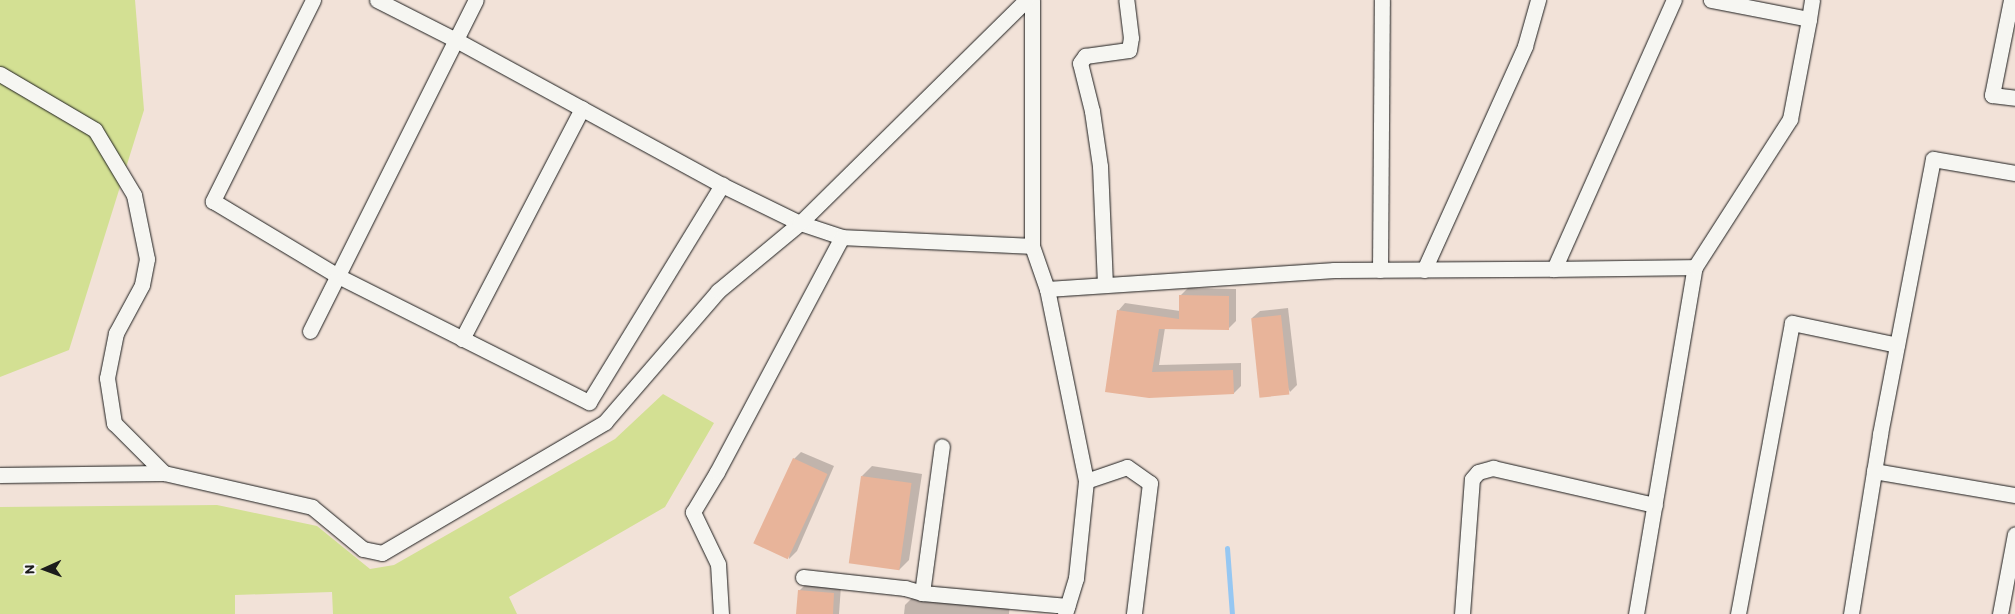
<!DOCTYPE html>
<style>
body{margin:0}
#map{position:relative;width:2015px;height:614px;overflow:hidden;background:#f2e2d8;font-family:Itim,sans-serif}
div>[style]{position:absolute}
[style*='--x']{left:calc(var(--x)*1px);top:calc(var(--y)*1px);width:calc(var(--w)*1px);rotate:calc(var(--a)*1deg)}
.green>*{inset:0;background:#d3e093}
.shadow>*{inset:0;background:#0003}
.stream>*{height:5px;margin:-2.5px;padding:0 2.5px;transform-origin:2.5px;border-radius:2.5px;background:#96c7f2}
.building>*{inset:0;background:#e8b49a;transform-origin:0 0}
.roads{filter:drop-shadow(0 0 1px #1c1c1c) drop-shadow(0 0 1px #1c1c1c)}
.street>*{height:15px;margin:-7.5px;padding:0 7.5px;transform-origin:7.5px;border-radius:7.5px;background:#f6f6f2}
span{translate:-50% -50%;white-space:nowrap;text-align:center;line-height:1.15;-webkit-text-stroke:4.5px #f6f6f2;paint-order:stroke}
.north{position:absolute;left:20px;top:544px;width:50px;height:50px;-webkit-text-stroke:4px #f6f6f2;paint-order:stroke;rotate:268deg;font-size:14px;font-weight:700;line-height:20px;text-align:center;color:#1c1c1c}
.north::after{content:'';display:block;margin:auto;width:18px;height:22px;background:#1c1c1c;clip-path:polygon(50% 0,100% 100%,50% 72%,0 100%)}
</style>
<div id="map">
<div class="green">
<div style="clip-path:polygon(0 0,135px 0,144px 110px,69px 350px,0 377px)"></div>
<div style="clip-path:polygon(663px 394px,714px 423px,665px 507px,509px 597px,517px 614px,333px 614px,332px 592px,235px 595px,235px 614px,0 614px,0 507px,217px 505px,317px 526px,370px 569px,394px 565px,615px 439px)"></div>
</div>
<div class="shadow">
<div style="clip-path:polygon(1188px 288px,1236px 289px,1236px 321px,1228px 329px,1165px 328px,1159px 365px,1241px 363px,1241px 386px,1234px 393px,1149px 397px,1118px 311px,1125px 303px,1180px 311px,1180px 296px)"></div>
<div style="clip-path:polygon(1288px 308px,1297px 385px,1290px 392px,1252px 318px,1260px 311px)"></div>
<div style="clip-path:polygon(801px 452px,834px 466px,797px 551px,789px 559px,794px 459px)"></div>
<div style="clip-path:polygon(872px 466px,922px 474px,909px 560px,899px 570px,862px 476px)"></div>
<div style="clip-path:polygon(807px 583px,841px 586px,839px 614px,798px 614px,799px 591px)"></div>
<div style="clip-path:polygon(914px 596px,1010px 603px,1009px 614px,904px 614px,905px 605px)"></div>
</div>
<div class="stream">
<div style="--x:1227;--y:548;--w:66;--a:85.7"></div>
</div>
<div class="building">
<div style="clip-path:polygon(1179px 295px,1229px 296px,1229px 330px,1159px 329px,1152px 372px,1233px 370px,1234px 394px,1149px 398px,1105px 392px,1117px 310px,1179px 319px)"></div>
<div style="left:1281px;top:315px;width:80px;height:30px;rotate:84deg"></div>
<div style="left:793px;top:458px;width:38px;height:94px;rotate:25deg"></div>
<div style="left:861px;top:476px;width:51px;height:88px;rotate:8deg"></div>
<div style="clip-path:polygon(798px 590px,834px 593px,833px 614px,796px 614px)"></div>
</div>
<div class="roads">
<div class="street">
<div style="--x:313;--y:0;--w:225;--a:116.5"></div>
<div style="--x:213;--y:201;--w:146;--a:31"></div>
<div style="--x:338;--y:276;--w:281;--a:26.7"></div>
<div style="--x:589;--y:402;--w:255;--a:-58.5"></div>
<div style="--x:377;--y:0;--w:89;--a:26.9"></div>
<div style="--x:456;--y:40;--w:303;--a:28.6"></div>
<div style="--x:722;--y:185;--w:87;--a:26"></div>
<div style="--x:800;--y:223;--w:44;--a:18.4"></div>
<div style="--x:842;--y:237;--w:190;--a:2.7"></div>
<div style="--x:1032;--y:0;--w:246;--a:90"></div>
<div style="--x:1032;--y:246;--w:46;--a:70.8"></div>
<div style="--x:1047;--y:289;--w:196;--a:78.5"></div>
<div style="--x:1086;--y:481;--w:98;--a:95.9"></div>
<div style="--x:1076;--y:578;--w:38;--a:107"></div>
<div style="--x:2011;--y:0;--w:97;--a:101.3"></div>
<div style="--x:1992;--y:95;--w:23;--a:7"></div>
<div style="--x:1809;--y:19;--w:19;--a:-81"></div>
<div style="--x:0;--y:74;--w:110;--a:30.5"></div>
<div style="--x:95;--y:130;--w:76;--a:59"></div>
<div style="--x:134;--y:195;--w:65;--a:78.5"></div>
<div style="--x:147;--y:259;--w:26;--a:101"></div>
<div style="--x:142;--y:285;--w:55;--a:118.4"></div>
<div style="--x:116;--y:333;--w:46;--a:101.3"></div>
<div style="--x:107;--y:378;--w:46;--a:81.2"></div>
<div style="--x:114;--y:423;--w:71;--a:45"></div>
<div style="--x:1554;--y:269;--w:141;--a:-0.8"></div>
<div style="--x:1380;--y:270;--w:270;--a:-89.6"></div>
<div style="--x:1424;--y:270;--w:246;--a:-65.7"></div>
<div style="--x:1525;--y:46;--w:48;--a:-74.2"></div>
<div style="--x:1105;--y:285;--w:119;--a:-92.4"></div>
<div style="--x:1100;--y:166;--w:56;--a:-98.3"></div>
<div style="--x:1092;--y:111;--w:49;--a:-104"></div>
<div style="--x:1080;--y:63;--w:9;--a:-54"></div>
<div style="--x:1085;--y:56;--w:44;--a:-7.8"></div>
<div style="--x:1129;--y:50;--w:12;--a:-81"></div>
<div style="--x:1131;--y:38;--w:38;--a:-97"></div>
<div style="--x:1047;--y:289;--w:288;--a:-3.8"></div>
<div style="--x:1334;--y:270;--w:220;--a:-0.3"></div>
<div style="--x:1554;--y:269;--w:295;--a:-66"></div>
<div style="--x:310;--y:331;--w:370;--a:-63.4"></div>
<div style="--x:462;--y:339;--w:260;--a:-62.5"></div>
<div style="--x:1874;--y:471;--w:143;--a:9.7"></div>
<div style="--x:0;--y:475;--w:164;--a:-0.7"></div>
<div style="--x:164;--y:473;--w:152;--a:12.9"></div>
<div style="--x:312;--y:507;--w:66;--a:39.5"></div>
<div style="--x:363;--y:549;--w:19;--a:12"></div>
<div style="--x:382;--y:553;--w:259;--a:-30.4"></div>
<div style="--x:605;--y:422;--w:173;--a:-49.2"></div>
<div style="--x:718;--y:291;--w:107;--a:-39.7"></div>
<div style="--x:800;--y:223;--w:317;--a:-44.6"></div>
<div style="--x:1086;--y:481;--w:43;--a:-18.9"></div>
<div style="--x:1127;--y:467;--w:28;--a:35"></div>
<div style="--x:1150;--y:483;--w:132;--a:97"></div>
<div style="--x:803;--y:577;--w:103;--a:6.2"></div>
<div style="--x:905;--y:588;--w:18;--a:16"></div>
<div style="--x:922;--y:593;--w:146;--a:5.1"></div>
<div style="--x:922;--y:593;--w:148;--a:-82.3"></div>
<div style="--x:721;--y:614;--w:50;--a:-93.4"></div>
<div style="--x:718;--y:564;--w:58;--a:-115.7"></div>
<div style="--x:693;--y:512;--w:47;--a:-59"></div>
<div style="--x:717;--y:472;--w:266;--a:-62"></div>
<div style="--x:1462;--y:614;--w:135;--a:-85.8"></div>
<div style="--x:1472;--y:479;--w:9;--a:-49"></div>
<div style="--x:1478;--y:472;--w:16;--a:-15"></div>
<div style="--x:1493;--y:468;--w:166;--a:12.9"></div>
<div style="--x:1636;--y:614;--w:352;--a:-80.4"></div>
<div style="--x:1695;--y:267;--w:176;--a:-57.3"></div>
<div style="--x:1790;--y:119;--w:102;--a:-79.2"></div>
<div style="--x:1809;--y:19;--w:100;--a:-169"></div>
<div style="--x:1738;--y:614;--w:296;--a:-79.5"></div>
<div style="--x:1792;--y:323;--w:107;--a:11.8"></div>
<div style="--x:1851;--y:614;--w:182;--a:-80.8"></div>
<div style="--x:1880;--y:434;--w:280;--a:-79.1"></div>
<div style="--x:1933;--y:159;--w:83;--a:9.7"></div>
<div style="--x:2000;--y:614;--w:81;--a:-79.4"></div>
</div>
</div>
<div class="north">N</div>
</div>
